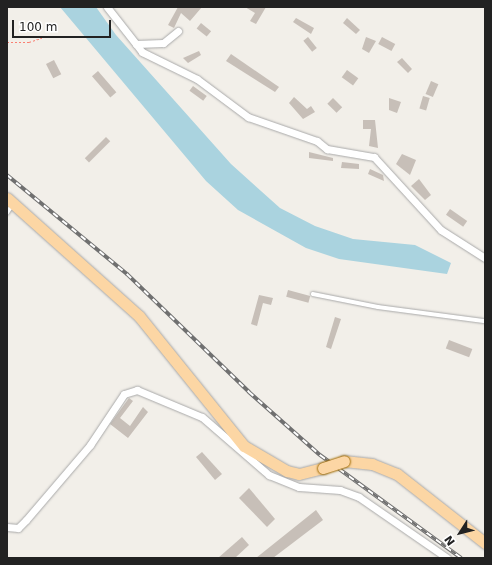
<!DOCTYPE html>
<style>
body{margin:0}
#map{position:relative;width:492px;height:565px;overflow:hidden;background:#f2efe9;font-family:"DejaVu Sans",sans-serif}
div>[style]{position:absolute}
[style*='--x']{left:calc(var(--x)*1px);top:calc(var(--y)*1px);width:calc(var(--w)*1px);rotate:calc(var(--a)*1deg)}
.water>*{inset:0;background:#aad3df}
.building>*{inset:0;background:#c7bfb8;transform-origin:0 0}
.path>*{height:1px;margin-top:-0.5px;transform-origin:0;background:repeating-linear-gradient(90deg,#fa8072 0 2px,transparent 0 4px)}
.roads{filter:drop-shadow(0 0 1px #a9a9a9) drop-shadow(0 0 1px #a9a9a9)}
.service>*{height:3.5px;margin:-1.75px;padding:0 1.75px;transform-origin:1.75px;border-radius:1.75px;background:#fff}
.minor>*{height:7px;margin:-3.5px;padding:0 3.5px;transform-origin:3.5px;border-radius:3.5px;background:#fff}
.primary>*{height:11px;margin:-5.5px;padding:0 5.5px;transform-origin:5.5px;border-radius:5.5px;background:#fcd6a4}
.rail>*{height:3.5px;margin-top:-1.75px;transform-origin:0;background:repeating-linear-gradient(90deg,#fff 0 6px,#707070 0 12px);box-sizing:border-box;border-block:1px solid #707070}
.bridges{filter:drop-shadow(0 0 1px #a06b00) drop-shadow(0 0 1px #a06b00)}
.primary-bridge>*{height:11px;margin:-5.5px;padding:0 5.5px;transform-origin:5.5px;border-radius:5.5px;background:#fcd6a4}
span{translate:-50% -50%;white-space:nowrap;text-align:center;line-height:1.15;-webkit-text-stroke:4px #fff;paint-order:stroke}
.frame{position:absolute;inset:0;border:8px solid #222;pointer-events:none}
.north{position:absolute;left:440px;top:513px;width:40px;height:40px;-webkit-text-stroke:3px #fff;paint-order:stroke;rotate:234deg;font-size:11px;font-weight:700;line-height:16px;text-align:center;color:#222}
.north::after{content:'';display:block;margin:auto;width:14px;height:18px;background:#222;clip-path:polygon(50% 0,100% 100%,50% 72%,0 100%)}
.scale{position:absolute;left:12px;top:20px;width:99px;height:18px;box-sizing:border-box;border:2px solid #222;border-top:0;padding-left:5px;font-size:12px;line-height:14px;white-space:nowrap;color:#222;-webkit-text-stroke:3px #fff;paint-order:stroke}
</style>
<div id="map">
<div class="water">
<div style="clip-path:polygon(60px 7px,96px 7px,116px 35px,231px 164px,280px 208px,315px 226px,353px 239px,415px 245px,451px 263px,447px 274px,339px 259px,306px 248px,238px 210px,206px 181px)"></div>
</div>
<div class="building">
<div style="clip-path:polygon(178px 7px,202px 7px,190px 21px,181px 13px,174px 28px,168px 25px)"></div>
<div style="clip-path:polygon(245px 7px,266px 7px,256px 24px,250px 21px,255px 13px)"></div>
<div style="clip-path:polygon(296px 18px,314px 28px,311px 34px,293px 22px)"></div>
<div style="clip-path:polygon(347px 18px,360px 30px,356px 34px,343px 23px)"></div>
<div style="left:201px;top:23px;width:13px;height:7px;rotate:39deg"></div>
<div style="left:308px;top:37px;width:14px;height:6px;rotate:51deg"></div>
<div style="clip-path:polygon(366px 37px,376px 41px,369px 53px,362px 49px)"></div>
<div style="left:382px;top:37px;width:15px;height:8px;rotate:28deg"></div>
<div style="clip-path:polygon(199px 51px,201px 55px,188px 63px,183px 58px)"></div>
<div style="clip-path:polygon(231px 54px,279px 87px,275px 92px,226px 61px)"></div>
<div style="clip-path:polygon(402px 58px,412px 69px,408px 73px,397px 62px)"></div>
<div style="left:54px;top:60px;width:16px;height:9px;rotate:63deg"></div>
<div style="left:347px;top:70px;width:14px;height:9px;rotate:36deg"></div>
<div style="left:98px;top:71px;width:28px;height:8px;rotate:49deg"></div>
<div style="left:431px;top:81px;width:8px;height:14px;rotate:23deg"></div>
<div style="left:193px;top:86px;width:17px;height:6px;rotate:36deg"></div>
<div style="left:423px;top:96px;width:7px;height:13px;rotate:16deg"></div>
<div style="clip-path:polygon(294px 97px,307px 109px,311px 106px,315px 112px,303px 119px,289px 103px)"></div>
<div style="left:333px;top:98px;width:13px;height:8px;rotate:45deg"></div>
<div style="clip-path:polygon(389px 98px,401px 102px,397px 113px,389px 110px)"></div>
<div style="clip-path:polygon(363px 120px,375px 120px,378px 148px,369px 146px,371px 129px,363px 129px)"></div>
<div style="left:106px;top:137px;width:6px;height:30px;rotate:45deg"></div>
<div style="clip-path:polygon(309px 152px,333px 158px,333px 161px,309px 158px)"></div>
<div style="clip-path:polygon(402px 154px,416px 160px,410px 175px,396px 164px)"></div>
<div style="clip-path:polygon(342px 162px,359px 164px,359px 169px,341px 168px)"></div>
<div style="clip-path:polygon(370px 169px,383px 175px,384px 181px,368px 174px)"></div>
<div style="clip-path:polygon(419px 179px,431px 195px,425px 200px,411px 186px)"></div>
<div style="left:450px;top:209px;width:21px;height:7px;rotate:35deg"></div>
<div style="left:288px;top:290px;width:23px;height:7px;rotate:15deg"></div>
<div style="clip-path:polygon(259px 295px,273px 298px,271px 305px,263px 303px,257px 326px,251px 324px)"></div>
<div style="clip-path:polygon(335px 317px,341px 319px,331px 349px,326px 347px)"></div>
<div style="left:449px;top:340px;width:25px;height:9px;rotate:21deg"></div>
<div style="clip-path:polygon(129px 398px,133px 401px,120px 418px,130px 426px,143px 407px,148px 412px,128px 438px,110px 424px)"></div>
<div style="clip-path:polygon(202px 452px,222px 474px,215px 480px,196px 457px)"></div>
<div style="clip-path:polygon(249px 488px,275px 519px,267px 527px,239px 498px)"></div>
<div style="clip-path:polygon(316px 510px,323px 520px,273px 558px,256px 558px)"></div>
<div style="clip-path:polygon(242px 537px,249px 545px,235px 558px,218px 558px)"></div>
</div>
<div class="path">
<div style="--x:7;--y:42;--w:22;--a:0"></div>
<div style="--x:29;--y:42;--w:19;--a:-18"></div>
</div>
<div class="roads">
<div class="service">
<div style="--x:7;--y:213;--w:11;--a:-56"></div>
<div style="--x:313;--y:294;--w:66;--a:11.3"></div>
<div style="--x:378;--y:307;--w:108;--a:7.5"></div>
</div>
<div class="minor">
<div style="--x:107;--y:7;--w:47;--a:51.9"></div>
<div style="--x:178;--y:31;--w:19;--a:141"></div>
<div style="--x:163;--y:43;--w:27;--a:178"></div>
<div style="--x:136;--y:44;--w:10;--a:53"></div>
<div style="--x:142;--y:52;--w:61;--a:26.1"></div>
<div style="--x:197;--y:79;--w:64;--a:36.7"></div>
<div style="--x:248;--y:117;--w:73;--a:19.2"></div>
<div style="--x:317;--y:141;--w:13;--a:39"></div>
<div style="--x:327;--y:149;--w:48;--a:9.7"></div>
<div style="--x:374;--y:157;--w:99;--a:47.5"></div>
<div style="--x:441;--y:230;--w:52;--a:32.5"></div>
<div style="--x:7;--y:527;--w:11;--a:5"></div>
<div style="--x:18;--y:528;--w:11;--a:-45"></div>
<div style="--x:26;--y:520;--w:99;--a:-49.5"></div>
<div style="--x:90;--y:445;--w:61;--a:-56.3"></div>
<div style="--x:124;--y:394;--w:14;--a:-17"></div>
<div style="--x:137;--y:390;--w:70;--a:22.6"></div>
<div style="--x:202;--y:417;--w:89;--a:40.9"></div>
<div style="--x:269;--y:475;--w:32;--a:22"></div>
<div style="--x:299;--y:487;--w:41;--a:4.2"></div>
<div style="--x:340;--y:490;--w:20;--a:20"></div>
<div style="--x:359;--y:497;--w:107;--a:34.7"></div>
</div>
<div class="primary">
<div style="--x:7;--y:198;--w:177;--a:41.8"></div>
<div style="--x:139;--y:316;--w:167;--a:51.1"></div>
<div style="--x:244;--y:446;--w:50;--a:30.2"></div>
<div style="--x:287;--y:471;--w:12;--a:14"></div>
<div style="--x:299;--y:474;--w:25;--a:-14"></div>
<div style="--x:344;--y:461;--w:28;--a:6"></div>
<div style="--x:372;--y:464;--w:27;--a:22"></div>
<div style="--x:397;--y:474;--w:112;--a:38.1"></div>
</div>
</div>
<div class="rail">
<div style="--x:7;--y:175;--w:156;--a:39.5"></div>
<div style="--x:127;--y:274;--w:170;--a:44"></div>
<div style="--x:249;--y:392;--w:95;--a:41.6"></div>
<div style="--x:320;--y:455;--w:175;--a:36.1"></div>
</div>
<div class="bridges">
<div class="primary-bridge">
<div style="--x:323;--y:468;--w:22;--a:-18"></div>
</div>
</div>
<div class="frame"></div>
<div class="north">N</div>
<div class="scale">100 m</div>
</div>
